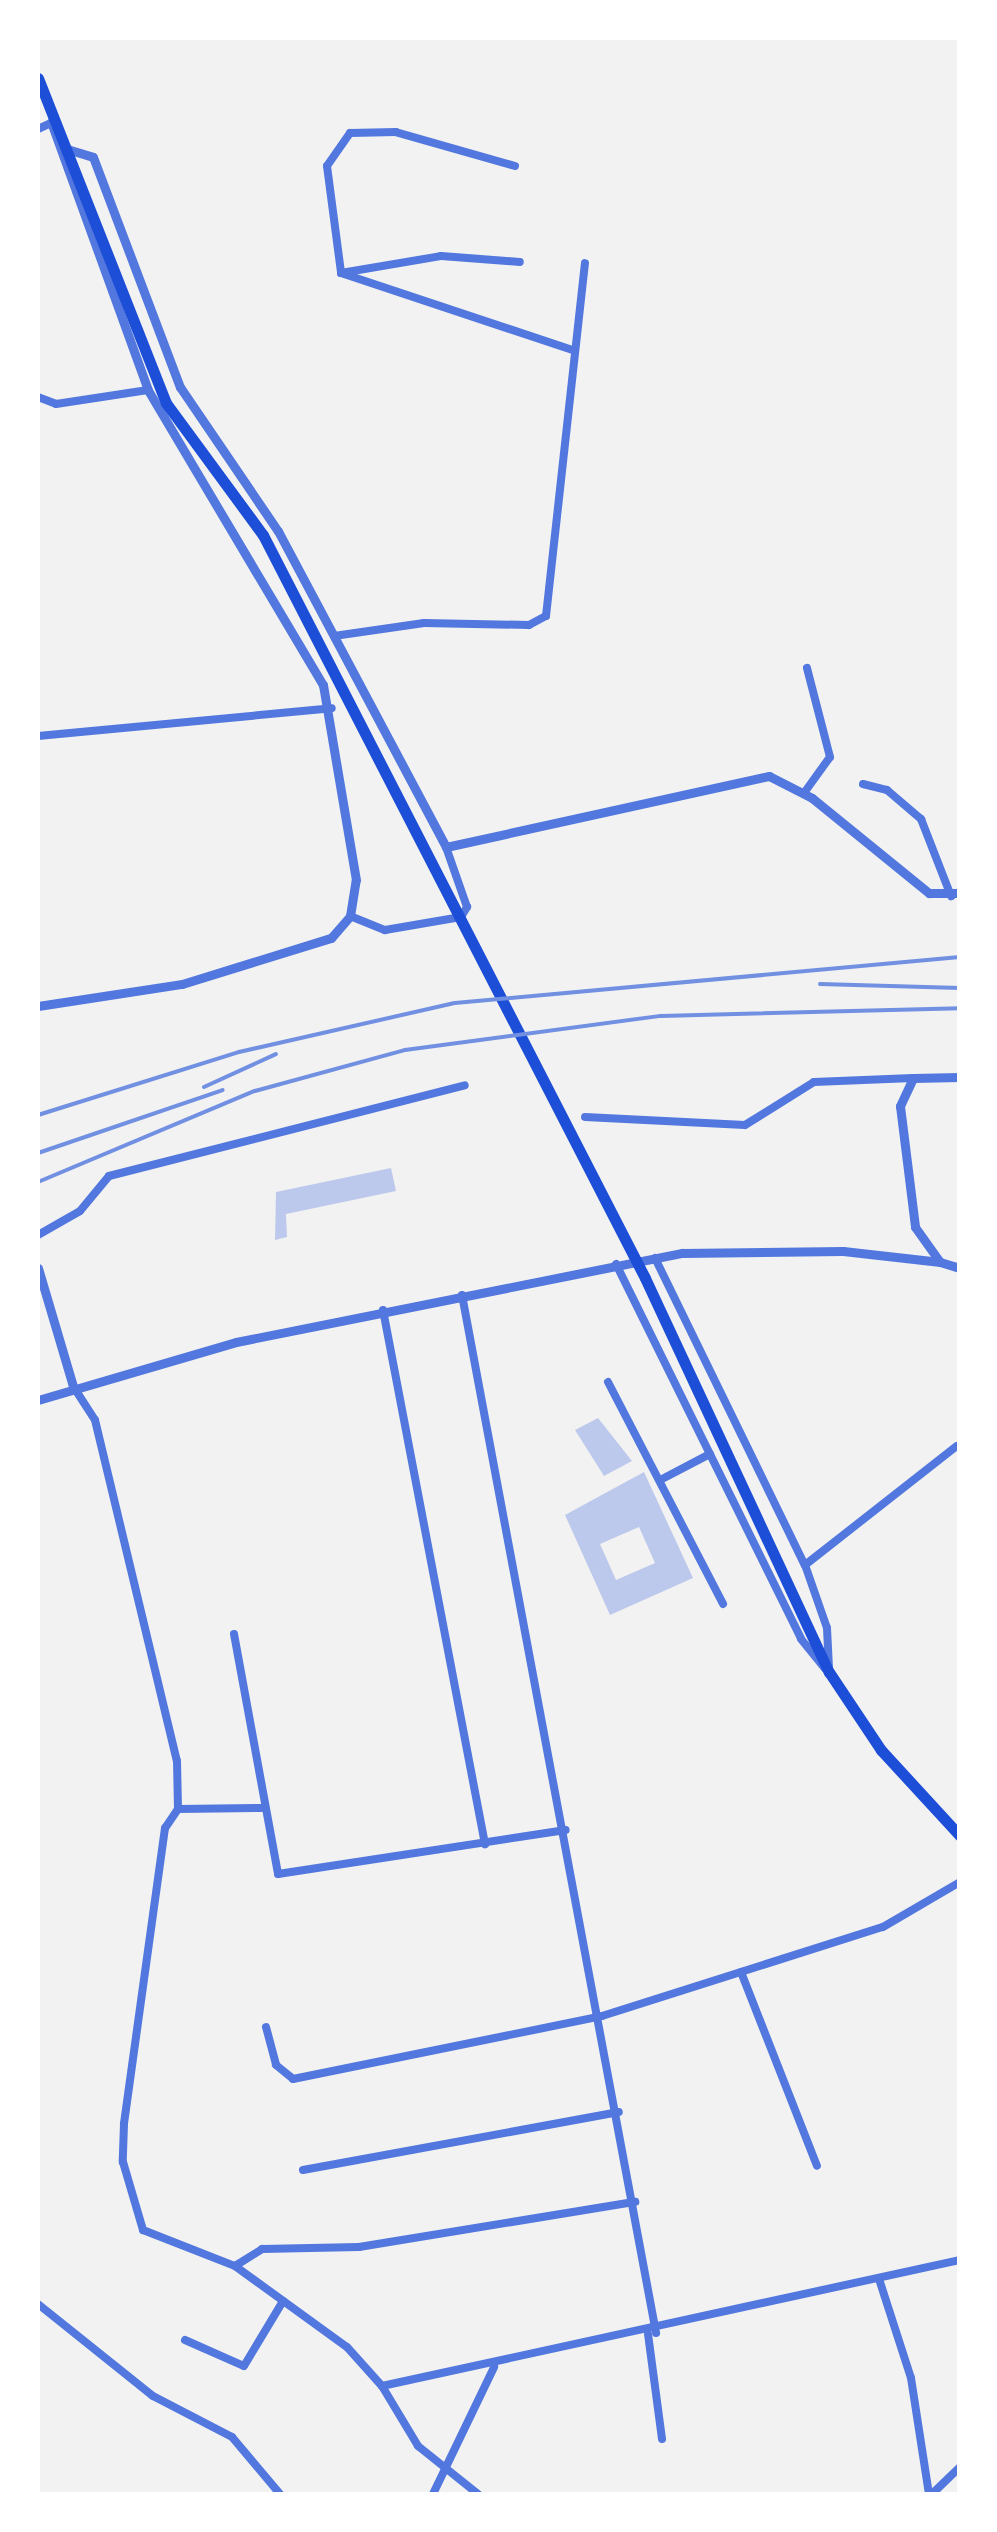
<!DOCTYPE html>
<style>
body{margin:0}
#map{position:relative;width:997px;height:2532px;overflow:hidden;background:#f2f2f2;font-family:Quicksand,sans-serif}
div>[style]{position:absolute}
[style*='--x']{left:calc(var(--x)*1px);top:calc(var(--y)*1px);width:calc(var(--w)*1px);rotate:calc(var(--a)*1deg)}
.building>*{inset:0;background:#bdc9ec}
.minor>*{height:8px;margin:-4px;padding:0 4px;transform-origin:4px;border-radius:4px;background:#5277de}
.tertiary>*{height:9px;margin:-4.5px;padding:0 4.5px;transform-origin:4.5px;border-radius:4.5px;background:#5277de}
.primary>*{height:11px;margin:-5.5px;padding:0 5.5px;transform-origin:5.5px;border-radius:5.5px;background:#1d4ed8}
.rail>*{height:4px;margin:-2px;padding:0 2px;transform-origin:2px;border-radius:2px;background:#7290e2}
span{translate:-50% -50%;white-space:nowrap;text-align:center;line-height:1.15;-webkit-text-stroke:8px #fff;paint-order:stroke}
.frame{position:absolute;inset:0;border:40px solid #fff;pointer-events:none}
</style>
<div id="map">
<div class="building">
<div style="clip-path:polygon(391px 1168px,396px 1191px,286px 1214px,287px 1237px,275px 1240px,276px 1192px)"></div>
<div style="clip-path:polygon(598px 1418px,632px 1461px,604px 1476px,575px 1430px)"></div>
<div style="clip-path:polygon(evenodd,644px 1472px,693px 1578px,610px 1615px,565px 1515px,644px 1472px,639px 1527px,655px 1563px,616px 1580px,600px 1544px,639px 1527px)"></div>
</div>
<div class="minor">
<div style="--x:38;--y:129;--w:14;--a:-25"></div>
<div style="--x:515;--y:166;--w:124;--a:-164.1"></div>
<div style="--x:396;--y:132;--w:46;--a:178.8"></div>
<div style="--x:350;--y:133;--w:40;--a:124.9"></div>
<div style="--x:327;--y:166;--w:108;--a:82.5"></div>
<div style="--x:341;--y:273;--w:244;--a:18.4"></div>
<div style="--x:341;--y:273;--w:101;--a:-9.6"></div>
<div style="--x:441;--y:256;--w:79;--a:4.3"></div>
<div style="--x:38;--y:397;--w:19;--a:21"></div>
<div style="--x:56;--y:404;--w:93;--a:-8.7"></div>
<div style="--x:334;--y:636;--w:91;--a:-8.2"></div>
<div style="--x:424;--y:623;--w:105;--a:1.1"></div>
<div style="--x:529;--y:625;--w:19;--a:-28"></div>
<div style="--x:546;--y:616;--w:355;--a:-83.7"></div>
<div style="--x:38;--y:736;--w:295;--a:-5.4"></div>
<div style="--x:863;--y:784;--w:25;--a:14"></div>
<div style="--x:887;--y:790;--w:45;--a:40.5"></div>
<div style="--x:921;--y:819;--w:83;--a:68.7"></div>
<div style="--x:804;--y:793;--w:44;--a:-54.2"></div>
<div style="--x:830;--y:757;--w:92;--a:-104.5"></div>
<div style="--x:350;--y:916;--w:38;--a:22"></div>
<div style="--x:385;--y:930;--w:77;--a:-9.7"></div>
<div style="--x:461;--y:917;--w:12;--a:-59"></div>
<div style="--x:467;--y:907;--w:64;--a:-109.3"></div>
<div style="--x:585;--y:1117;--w:160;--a:2.9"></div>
<div style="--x:745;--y:1125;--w:81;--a:-31.9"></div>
<div style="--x:814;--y:1082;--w:99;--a:-2.3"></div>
<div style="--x:38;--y:1235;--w:48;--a:-29.7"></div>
<div style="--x:80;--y:1211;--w:45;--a:-50.4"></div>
<div style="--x:109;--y:1176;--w:367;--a:-14.3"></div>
<div style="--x:655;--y:1258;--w:342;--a:64"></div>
<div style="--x:616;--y:1264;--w:418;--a:63.7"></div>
<div style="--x:801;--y:1639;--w:38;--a:51"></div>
<div style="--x:462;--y:1295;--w:1056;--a:79.41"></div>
<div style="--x:383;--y:1310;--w:544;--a:79.19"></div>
<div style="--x:608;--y:1382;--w:250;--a:62.6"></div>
<div style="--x:73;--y:1386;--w:40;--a:57.1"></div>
<div style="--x:95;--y:1420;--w:351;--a:76.5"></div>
<div style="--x:177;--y:1761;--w:48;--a:88.8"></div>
<div style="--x:178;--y:1809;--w:23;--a:124"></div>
<div style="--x:165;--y:1828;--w:299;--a:97.9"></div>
<div style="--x:124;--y:2124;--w:38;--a:92"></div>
<div style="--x:123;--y:2162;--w:71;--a:73.6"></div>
<div style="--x:143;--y:2230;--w:99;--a:21.4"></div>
<div style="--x:235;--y:2266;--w:138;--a:35.9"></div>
<div style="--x:347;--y:2347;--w:52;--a:48.1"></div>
<div style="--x:382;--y:2386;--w:592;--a:-12.3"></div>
<div style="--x:664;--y:1478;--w:52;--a:-27.6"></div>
<div style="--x:234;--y:1634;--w:244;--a:79.6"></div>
<div style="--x:278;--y:1874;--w:291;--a:-8.7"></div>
<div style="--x:829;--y:1668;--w:40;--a:-92.9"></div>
<div style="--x:827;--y:1628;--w:67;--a:-109.2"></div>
<div style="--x:805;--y:1565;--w:193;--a:-38.1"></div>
<div style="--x:178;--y:1809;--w:83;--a:-0.7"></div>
<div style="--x:741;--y:1972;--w:208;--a:68.6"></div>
<div style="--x:266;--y:2027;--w:39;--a:75"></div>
<div style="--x:276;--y:2065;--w:22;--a:39"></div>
<div style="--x:293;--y:2079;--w:315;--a:-11.5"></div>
<div style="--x:602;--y:2016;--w:295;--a:-17.6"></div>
<div style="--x:883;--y:1927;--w:89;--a:-30.3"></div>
<div style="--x:303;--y:2170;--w:321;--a:-10.4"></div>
<div style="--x:235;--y:2266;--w:32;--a:-32"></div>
<div style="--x:262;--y:2249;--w:97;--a:-1.2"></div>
<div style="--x:359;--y:2247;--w:280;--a:-9.3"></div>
<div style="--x:880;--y:2282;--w:101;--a:72.1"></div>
<div style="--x:911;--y:2378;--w:117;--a:81.2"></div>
<div style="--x:38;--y:2304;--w:147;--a:38.7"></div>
<div style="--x:153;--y:2396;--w:89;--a:27.4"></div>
<div style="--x:232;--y:2437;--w:75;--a:49.9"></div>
<div style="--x:648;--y:2334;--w:106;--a:82.4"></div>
<div style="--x:185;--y:2340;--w:64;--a:23.8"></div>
<div style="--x:244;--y:2366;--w:76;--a:-59"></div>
<div style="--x:382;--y:2386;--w:70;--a:59"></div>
<div style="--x:418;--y:2446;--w:77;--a:38.7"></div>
<div style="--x:433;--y:2494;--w:141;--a:-64.3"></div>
<div style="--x:932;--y:2494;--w:39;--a:-44"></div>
</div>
<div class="tertiary">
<div style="--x:67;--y:149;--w:27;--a:17"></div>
<div style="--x:93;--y:157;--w:246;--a:69.3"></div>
<div style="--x:180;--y:387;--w:174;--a:55.8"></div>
<div style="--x:278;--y:531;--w:358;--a:62"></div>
<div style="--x:446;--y:847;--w:331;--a:-12.4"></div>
<div style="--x:769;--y:776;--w:48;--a:27.1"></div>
<div style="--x:812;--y:798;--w:151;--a:39.1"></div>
<div style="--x:929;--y:893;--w:31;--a:0"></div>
<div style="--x:38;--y:1006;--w:146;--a:-8.7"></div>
<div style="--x:182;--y:984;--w:156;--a:-17.2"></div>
<div style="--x:331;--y:938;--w:29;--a:-49"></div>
<div style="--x:350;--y:916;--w:36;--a:-81"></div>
<div style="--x:356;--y:880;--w:198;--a:-99.6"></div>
<div style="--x:323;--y:685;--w:343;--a:-120.7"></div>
<div style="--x:148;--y:390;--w:285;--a:-109.9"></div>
<div style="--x:960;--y:1077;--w:47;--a:178.8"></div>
<div style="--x:913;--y:1078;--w:31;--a:115"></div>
<div style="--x:900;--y:1106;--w:122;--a:82.9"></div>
<div style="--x:915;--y:1227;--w:43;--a:54.5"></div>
<div style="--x:940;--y:1262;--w:21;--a:17"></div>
<div style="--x:38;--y:1268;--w:123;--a:73.5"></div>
<div style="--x:38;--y:1400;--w:206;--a:-16.3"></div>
<div style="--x:236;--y:1342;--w:455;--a:-11.3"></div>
<div style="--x:682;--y:1253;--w:161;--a:-0.7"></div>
<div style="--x:843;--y:1251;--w:98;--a:6.5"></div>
</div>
<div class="primary">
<div style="--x:38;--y:78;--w:349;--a:68.5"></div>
<div style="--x:166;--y:403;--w:164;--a:53.7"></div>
<div style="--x:263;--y:535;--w:835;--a:62.79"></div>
<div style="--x:645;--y:1278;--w:435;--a:65"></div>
<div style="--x:829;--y:1672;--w:94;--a:56.3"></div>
<div style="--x:881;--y:1750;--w:117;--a:47.4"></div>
</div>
<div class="rail">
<div style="--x:820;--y:984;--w:140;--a:1.6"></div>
<div style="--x:204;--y:1087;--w:79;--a:-24.6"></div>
<div style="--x:38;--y:1115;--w:211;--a:-17.4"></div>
<div style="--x:239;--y:1052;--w:221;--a:-12.8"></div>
<div style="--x:455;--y:1003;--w:507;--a:-5.2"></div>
<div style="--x:38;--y:1153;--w:195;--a:-18.8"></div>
<div style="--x:38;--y:1182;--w:235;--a:-22.8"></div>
<div style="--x:255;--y:1091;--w:156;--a:-15.3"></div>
<div style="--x:405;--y:1050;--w:258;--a:-7.6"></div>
<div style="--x:661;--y:1016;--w:299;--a:-1.5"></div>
</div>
<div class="frame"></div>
</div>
